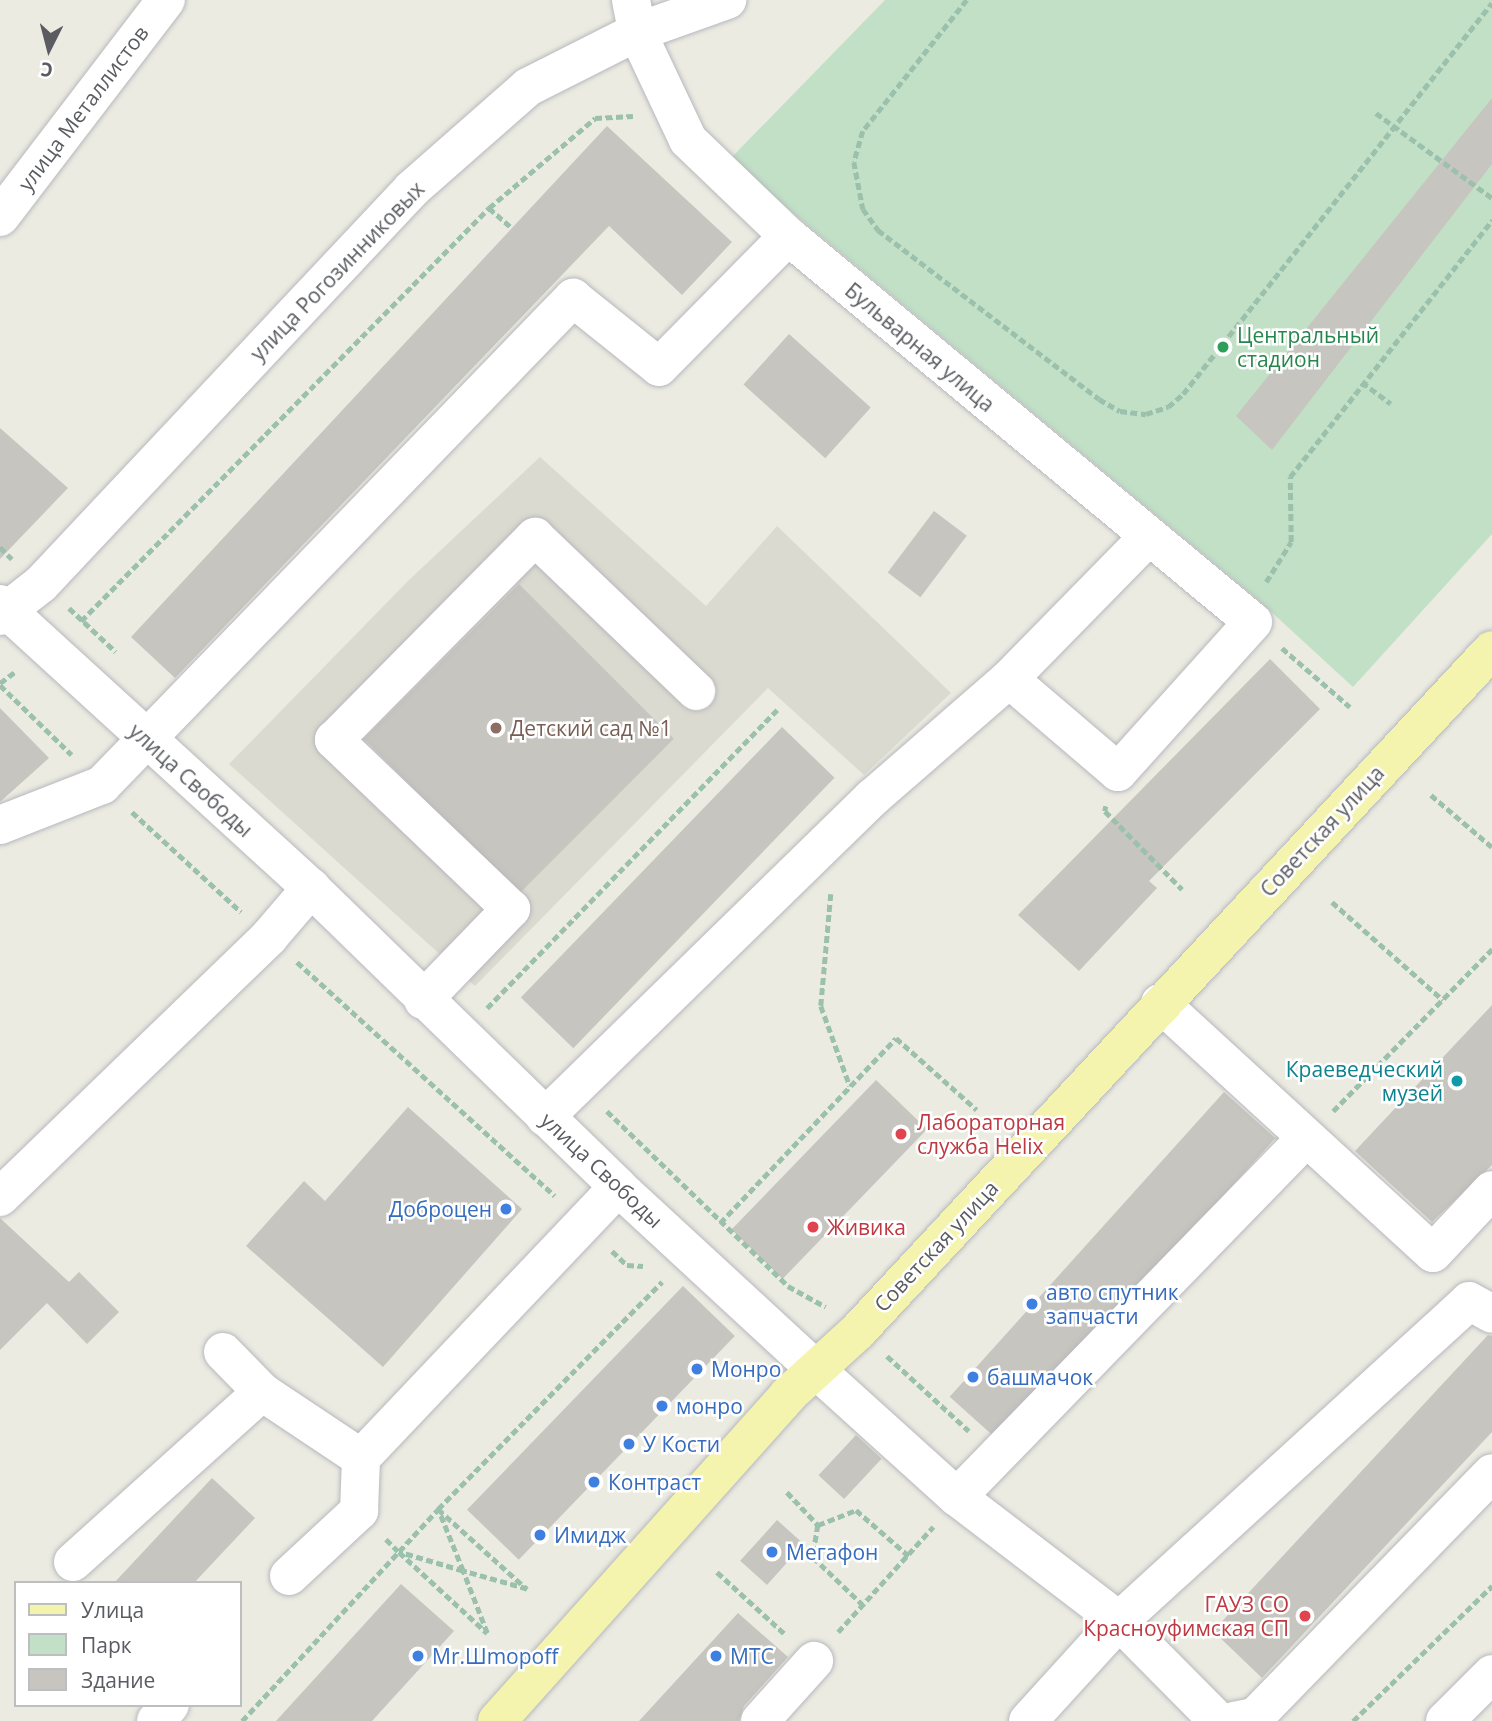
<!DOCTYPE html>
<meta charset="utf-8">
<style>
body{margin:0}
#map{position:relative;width:1492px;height:1721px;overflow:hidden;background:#ebebe2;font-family:"Open Sans",sans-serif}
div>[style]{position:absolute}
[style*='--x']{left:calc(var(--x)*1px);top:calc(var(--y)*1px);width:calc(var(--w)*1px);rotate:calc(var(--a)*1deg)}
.education>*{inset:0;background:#dbdad0}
.green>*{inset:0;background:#c1e0c6}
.building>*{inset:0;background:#c7c5bf;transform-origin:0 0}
.path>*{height:4.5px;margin-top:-2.25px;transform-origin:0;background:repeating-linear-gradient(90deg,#9bc0ac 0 7px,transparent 0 10.5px)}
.roads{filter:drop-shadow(0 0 2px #b7b8bd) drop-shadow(0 0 2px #b7b8bd)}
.minor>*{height:38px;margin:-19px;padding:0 19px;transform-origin:19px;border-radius:19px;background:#fff}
.major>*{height:38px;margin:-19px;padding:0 19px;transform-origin:19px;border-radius:19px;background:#f4f4ae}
.dots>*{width:19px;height:19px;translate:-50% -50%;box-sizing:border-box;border:4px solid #fff;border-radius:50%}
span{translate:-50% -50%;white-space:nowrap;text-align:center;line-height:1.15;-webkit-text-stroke:5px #fff;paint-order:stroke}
.street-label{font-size:21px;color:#5a5c61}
.leisure-label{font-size:21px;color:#27864d}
.left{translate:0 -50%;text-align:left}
.education-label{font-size:21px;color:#785e54}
.culture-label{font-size:21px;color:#0d838f}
.right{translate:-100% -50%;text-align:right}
.health-label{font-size:21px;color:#be3a42}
.shop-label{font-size:21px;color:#366cbe}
.legend{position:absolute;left:14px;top:1581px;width:228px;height:126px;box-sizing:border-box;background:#fff;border:2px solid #bdbec0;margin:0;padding:9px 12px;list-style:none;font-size:21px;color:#5a5c61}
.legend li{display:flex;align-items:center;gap:14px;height:35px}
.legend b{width:35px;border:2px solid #bdbec0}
.north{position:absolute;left:14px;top:14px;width:70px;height:70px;-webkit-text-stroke:5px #fff;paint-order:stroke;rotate:186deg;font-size:19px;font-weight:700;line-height:28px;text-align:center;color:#5a5c61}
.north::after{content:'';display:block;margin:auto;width:24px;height:32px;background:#5a5c61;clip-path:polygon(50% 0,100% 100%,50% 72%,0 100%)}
</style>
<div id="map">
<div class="education">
<div style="clip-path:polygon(540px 457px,706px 606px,777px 526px,951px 693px,864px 775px,768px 688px,475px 986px,229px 764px,409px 580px)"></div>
</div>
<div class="green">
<div style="clip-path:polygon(885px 0,1492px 0,1492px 534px,1353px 687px,1256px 598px,729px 160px)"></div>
</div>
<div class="building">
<div style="clip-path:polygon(1492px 98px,1492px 164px,1272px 450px,1236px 416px)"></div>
<div style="clip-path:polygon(607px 126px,732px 242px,682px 295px,609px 226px,175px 678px,131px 637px)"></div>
<div style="left:789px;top:334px;width:110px;height:68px;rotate:42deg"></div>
<div style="clip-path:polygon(0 428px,68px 488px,0 559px)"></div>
<div style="left:934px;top:511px;width:41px;height:77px;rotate:37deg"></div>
<div style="left:519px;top:584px;width:219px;height:219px;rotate:45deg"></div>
<div style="clip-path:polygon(1270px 659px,1320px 709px,1149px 881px,1157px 888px,1079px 971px,1018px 915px)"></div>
<div style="clip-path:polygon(0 708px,49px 758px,0 802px)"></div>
<div style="left:782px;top:727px;width:73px;height:376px;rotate:44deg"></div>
<div style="clip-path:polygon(1492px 1005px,1492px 1165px,1432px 1222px,1355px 1151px)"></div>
<div style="left:876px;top:1080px;width:71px;height:208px;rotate:44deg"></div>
<div style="left:1224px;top:1092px;width:69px;height:410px;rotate:42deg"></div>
<div style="clip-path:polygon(408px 1107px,522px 1209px,383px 1367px,246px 1246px,304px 1181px,325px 1201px)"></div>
<div style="clip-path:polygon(0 1218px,69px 1282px,79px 1272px,119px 1312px,87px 1344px,47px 1303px,0 1350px)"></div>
<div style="left:683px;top:1286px;width:72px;height:311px;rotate:44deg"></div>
<div style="clip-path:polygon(1488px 1335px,1492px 1336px,1492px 1432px,1262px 1678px,1213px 1631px)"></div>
<div style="left:856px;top:1435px;width:35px;height:55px;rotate:43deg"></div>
<div style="clip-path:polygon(212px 1478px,255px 1518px,194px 1583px,114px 1583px)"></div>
<div style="left:777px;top:1520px;width:36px;height:55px;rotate:42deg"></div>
<div style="clip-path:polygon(401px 1584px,454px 1631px,372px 1721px,276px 1721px)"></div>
<div style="clip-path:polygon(738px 1613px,788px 1657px,744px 1706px,739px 1721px,639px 1721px)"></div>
</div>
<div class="path">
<div style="--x:967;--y:0;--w:167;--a:128.4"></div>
<div style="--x:863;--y:131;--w:32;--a:106"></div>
<div style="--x:854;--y:162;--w:48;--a:79.2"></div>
<div style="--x:863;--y:209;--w:26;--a:54"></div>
<div style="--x:878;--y:230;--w:278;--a:37.4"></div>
<div style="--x:1099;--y:399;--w:24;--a:30"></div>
<div style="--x:1120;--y:411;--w:26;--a:7"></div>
<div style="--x:1146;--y:414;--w:23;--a:-18"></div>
<div style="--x:1168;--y:407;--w:20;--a:-41"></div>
<div style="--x:1183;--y:394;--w:498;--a:-51.7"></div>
<div style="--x:1376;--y:113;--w:144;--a:36.2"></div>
<div style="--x:489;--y:208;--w:30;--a:41"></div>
<div style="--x:1362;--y:382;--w:36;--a:37"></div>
<div style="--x:0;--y:547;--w:17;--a:45"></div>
<div style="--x:1266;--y:582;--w:47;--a:-58"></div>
<div style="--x:1291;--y:542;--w:65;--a:-90.9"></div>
<div style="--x:1290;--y:477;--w:327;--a:-51.8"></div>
<div style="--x:69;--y:608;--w:64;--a:43.1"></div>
<div style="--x:81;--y:621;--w:581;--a:-45.35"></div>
<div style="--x:489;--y:208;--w:139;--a:-40.3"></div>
<div style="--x:595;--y:118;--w:38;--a:-3"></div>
<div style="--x:1282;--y:648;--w:90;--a:40.9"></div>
<div style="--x:0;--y:683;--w:20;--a:-37"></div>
<div style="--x:0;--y:685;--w:100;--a:44.2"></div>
<div style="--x:1431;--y:795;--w:80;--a:40.4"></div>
<div style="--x:1106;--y:806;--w:5;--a:101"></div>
<div style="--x:1105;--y:811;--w:110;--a:45.4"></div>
<div style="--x:132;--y:812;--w:148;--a:42.5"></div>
<div style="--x:831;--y:894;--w:112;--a:95.1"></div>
<div style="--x:821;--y:1006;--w:85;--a:70.1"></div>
<div style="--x:1332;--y:902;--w:148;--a:41.4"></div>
<div style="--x:297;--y:962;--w:348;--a:42.2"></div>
<div style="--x:487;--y:1008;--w:416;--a:-45.8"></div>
<div style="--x:607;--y:1111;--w:252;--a:44"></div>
<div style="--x:788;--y:1286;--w:43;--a:28.9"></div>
<div style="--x:1333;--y:1111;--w:227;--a:-45.5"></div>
<div style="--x:720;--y:1223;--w:255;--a:-46.4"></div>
<div style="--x:896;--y:1038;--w:108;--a:41.6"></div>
<div style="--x:612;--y:1251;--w:21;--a:43"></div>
<div style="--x:627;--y:1265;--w:16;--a:4"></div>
<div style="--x:887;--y:1356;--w:111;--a:42.4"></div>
<div style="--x:787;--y:1492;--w:45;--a:46.8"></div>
<div style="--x:818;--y:1525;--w:41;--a:-21.5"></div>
<div style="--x:856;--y:1510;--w:70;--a:41"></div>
<div style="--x:818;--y:1525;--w:32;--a:99"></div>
<div style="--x:813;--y:1557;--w:68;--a:43.8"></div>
<div style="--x:386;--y:1539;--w:18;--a:45"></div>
<div style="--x:463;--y:1571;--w:67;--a:-112"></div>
<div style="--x:438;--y:1509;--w:120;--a:42"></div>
<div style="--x:527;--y:1589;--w:66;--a:-164.3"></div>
<div style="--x:463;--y:1571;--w:67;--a:-163.5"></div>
<div style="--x:399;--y:1552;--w:120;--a:42.6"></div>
<div style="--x:487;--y:1633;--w:66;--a:-111.2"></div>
<div style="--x:717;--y:1572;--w:93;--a:42.4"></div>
<div style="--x:838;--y:1632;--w:142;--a:-47.9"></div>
<div style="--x:242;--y:1721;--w:289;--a:-47.2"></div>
<div style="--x:438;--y:1509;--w:319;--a:-45.4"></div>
<div style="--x:1353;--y:1721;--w:194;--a:-44.2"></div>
</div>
<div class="roads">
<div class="minor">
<div style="--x:631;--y:0;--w:33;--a:79"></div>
<div style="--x:637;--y:32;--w:119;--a:64.7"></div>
<div style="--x:688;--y:140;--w:139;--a:43.8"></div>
<div style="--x:788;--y:236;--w:604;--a:39.7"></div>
<div style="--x:1253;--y:622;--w:202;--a:132"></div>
<div style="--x:1118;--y:772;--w:143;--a:-139.5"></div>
<div style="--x:0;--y:217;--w:273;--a:-52.6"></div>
<div style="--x:0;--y:604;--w:421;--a:42.4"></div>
<div style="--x:311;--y:888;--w:429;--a:44.2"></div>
<div style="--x:618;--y:1187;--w:267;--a:42.7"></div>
<div style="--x:814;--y:1368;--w:193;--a:42.1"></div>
<div style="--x:957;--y:1497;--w:204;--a:37.4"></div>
<div style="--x:1119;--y:1621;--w:141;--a:45.3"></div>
<div style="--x:0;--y:616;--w:52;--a:-38"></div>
<div style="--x:41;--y:584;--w:542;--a:-46.79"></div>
<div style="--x:412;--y:189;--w:154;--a:-41.3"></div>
<div style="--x:528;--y:87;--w:122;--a:-26.8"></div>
<div style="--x:637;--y:32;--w:96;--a:-19.6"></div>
<div style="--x:0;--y:825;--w:110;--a:-21.4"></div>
<div style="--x:102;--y:785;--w:678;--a:-45.96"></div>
<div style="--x:573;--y:298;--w:110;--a:38.7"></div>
<div style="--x:659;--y:367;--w:184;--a:-45.4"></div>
<div style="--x:423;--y:1000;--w:127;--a:-46"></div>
<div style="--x:511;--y:909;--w:245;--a:-136.3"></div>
<div style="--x:334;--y:740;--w:286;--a:-45.3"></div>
<div style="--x:535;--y:537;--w:223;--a:43.7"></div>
<div style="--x:1160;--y:1003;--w:370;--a:42.5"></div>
<div style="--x:1433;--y:1253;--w:86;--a:-46.9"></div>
<div style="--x:545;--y:1117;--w:457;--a:-44.3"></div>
<div style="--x:872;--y:798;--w:181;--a:-41"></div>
<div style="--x:1009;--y:679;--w:197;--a:-45.6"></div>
<div style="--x:0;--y:1197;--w:374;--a:-44"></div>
<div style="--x:269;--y:937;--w:65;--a:-49.4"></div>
<div style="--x:223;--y:1352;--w:56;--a:45.7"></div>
<div style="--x:262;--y:1392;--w:119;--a:33.7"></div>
<div style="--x:957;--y:1497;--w:499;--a:-45.8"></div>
<div style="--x:73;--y:1562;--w:254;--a:-42"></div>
<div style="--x:289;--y:1576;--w:96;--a:-42.9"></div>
<div style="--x:359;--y:1511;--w:53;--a:-87.8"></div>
<div style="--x:361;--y:1458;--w:373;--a:-46.5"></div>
<div style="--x:156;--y:1721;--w:21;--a:-49"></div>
<div style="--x:760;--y:1721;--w:81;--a:-48"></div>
<div style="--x:1028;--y:1721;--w:135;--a:-47.7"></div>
<div style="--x:1119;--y:1621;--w:474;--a:-42.4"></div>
<div style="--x:1469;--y:1301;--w:26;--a:29"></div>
<div style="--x:1234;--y:1721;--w:21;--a:-11"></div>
<div style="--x:1255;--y:1717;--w:340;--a:-45.8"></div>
<div style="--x:1445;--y:1721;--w:66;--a:-45"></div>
</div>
<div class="major">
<div style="--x:497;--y:1721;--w:437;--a:-48.2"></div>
<div style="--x:788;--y:1395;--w:95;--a:-42.4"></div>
<div style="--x:858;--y:1331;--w:930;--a:-47.05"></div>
</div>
</div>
<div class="dots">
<div style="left:1223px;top:347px;background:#2e9e5b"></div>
<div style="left:496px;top:728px;background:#8d6e63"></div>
<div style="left:1457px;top:1081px;background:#0f9aa8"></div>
<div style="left:901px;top:1134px;background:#e0444e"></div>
<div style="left:506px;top:1209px;background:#3f7fe0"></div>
<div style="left:813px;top:1227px;background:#e0444e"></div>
<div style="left:1032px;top:1304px;background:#3f7fe0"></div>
<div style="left:697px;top:1369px;background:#3f7fe0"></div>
<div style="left:973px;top:1377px;background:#3f7fe0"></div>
<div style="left:662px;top:1406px;background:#3f7fe0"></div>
<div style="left:629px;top:1444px;background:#3f7fe0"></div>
<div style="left:594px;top:1482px;background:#3f7fe0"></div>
<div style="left:540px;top:1535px;background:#3f7fe0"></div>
<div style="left:772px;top:1552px;background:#3f7fe0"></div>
<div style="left:1305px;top:1616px;background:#e0444e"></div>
<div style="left:418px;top:1656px;background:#3f7fe0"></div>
<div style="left:716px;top:1656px;background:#3f7fe0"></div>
</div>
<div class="street-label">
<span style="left:83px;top:108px;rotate:-53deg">улица Металлистов</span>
<span style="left:337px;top:271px;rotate:-46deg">улица Рогозинниковых</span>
<span style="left:920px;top:347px;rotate:40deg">Бульварная улица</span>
<span style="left:191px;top:780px;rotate:42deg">улица Свободы</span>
<span style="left:1322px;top:831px;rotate:-47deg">Советская улица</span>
<span style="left:602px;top:1170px;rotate:43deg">улица Свободы</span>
<span style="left:936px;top:1246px;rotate:-47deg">Советская улица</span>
</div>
<div class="leisure-label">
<span class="left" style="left:1237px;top:347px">Центральный<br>стадион</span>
</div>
<div class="education-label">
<span class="left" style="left:510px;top:728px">Детский сад №1</span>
</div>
<div class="culture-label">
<span class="right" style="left:1443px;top:1081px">Краеведческий<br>музей</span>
</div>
<div class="health-label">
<span class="left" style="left:917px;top:1134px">Лабораторная<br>служба Helix</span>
<span class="left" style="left:827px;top:1227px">Живика</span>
<span class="right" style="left:1289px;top:1616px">ГАУЗ СО<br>Красноуфимская СП</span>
</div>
<div class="shop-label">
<span class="right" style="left:492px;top:1209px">Доброцен</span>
<span class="left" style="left:1046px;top:1304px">авто спутник<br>запчасти</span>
<span class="left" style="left:711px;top:1369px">Монро</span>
<span class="left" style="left:987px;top:1377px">башмачок</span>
<span class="left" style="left:676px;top:1406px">монро</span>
<span class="left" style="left:643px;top:1444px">У Кости</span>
<span class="left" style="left:608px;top:1482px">Контраст</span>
<span class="left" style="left:554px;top:1535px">Имидж</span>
<span class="left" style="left:786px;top:1552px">Мегафон</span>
<span class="left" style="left:432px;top:1656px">Mr.Шmopoff</span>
<span class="left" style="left:730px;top:1656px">МТС</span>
</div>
<ul class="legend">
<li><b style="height:9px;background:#f4f4ae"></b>Улица</li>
<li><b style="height:19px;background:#c1e0c6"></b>Парк</li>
<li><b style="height:19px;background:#c7c5bf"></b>Здание</li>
</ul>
<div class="north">С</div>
</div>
